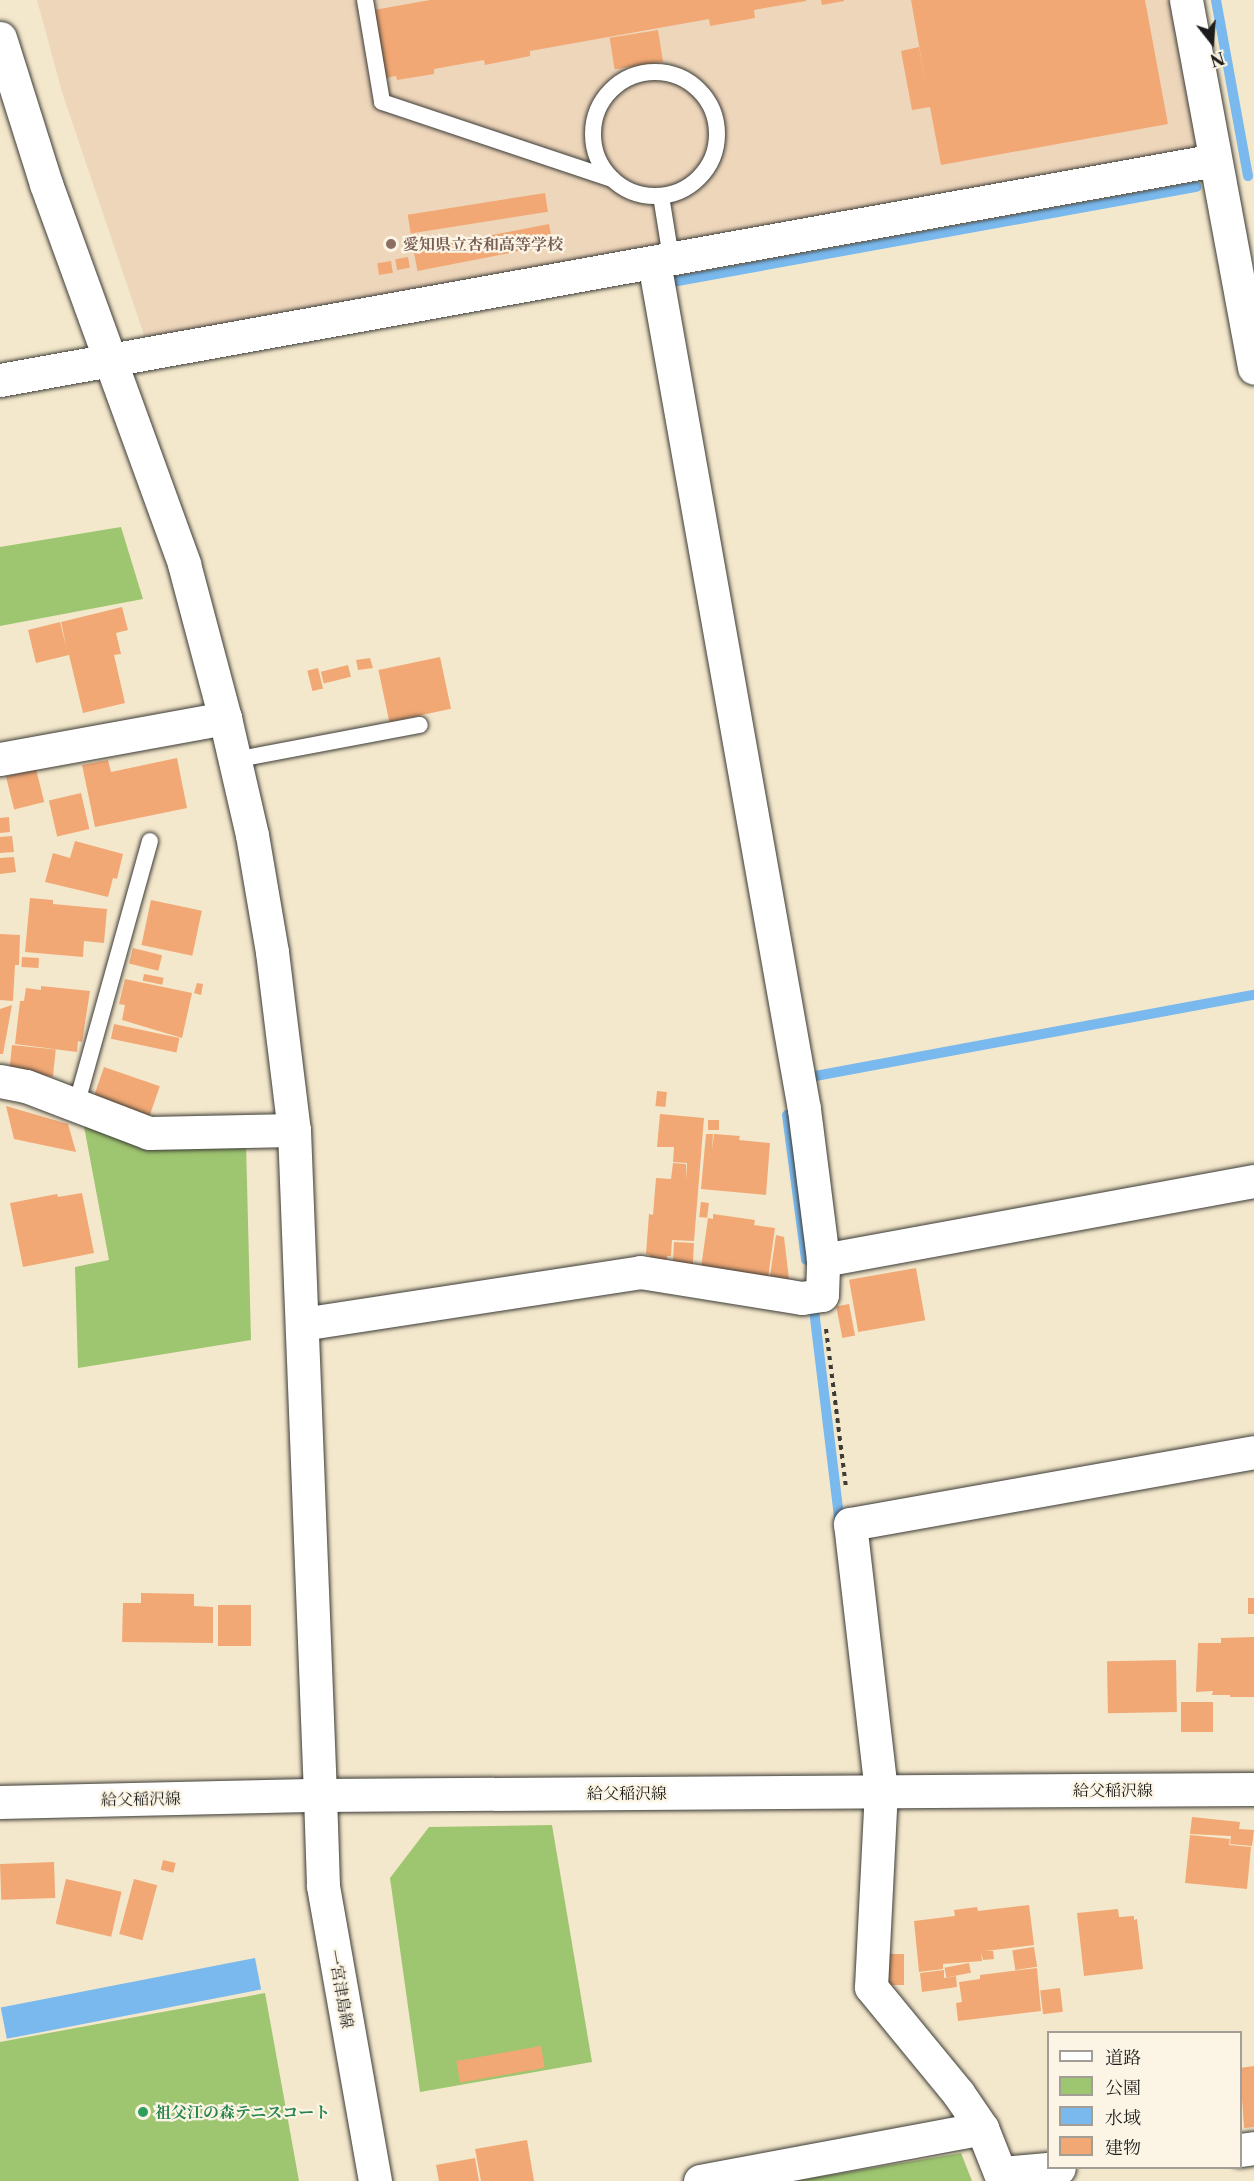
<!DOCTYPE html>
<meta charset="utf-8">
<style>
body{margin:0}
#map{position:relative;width:1254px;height:2181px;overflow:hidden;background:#f4e8cc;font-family:"Libre Caslon Text","Noto Serif JP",serif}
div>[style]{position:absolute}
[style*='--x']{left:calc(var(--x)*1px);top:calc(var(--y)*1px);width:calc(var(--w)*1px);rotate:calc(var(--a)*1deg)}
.built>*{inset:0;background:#eed6bb}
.green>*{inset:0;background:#9ec570}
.water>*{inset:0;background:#7ab9ee;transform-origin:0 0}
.stream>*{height:10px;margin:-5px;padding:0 5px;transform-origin:5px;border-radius:5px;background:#7ab9ee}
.building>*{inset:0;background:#f1a875;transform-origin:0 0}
.path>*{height:4px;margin-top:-2px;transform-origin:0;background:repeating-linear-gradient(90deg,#3c3b36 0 4.5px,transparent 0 9px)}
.roads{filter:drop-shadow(0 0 2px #3c3b36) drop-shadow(0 0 2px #3c3b36)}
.service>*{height:16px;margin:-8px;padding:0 8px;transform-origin:8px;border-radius:8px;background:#fff}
.service>.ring{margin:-8px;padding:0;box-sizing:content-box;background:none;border:16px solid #fff;border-radius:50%}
.minor>*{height:33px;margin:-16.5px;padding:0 16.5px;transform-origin:16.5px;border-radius:16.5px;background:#fff}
.tertiary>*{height:33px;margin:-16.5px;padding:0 16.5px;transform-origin:16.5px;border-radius:16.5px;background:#fff}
.secondary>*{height:33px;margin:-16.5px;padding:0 16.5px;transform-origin:16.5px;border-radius:16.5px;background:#fff}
.dots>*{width:16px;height:16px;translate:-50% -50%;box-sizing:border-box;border:3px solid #fcf5e5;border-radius:50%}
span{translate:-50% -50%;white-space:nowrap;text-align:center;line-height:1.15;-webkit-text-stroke:4.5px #fcf5e5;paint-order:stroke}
.education-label{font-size:16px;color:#785e54;font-weight:700}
.left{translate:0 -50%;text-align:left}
.street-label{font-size:16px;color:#1c1c1c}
.leisure-label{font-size:16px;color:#27864d;font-weight:700}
.legend{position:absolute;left:1047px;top:2031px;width:195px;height:138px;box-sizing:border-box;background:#fcf5e5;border:2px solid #a29e95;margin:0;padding:8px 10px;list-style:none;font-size:18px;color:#1c1c1c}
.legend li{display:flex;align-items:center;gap:12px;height:30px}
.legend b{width:30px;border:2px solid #a29e95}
.north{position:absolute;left:1182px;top:12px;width:60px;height:60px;-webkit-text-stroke:4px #fcf5e5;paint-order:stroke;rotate:163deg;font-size:16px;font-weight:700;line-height:24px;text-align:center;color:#1c1c1c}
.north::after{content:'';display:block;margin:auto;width:21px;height:27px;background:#1c1c1c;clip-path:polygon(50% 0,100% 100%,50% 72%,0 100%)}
</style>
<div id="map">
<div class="built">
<div style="clip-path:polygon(37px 0,1173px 0,1199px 144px,1193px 151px,145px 338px,62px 92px)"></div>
</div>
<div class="green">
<div style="clip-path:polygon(121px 527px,143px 599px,0 626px,0 547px)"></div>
<div style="clip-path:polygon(83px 1121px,246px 1143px,251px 1340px,78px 1368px,75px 1267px,109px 1260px)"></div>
<div style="clip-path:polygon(552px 1825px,592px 2062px,420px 2092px,390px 1878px,429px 1827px)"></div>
<div style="clip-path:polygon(265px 1993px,299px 2181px,0 2181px,0 2042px)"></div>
<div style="clip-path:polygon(961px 2153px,972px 2181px,795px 2181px)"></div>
</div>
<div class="water">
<div style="left:255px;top:1958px;width:32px;height:259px;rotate:79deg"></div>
</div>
<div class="stream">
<div style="--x:1216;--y:0;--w:179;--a:79.7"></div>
<div style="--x:672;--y:282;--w:533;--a:-10.28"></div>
<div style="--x:810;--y:1077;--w:452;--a:-10.5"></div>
<div style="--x:787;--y:1115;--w:146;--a:82.5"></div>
<div style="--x:814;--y:1310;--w:218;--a:83.1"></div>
</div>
<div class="building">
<div style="clip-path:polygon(430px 0,806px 0,806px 1px,754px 10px,755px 18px,710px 26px,709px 19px,530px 51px,530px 56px,485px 65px,484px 60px,434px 69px,434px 74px,397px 80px,396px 76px,386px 78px,374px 10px)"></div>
<div style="clip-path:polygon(821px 0,844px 0,844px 1px,822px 5px)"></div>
<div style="clip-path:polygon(911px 0,1145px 0,1168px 124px,941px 165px,930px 107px,912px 110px,901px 51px,919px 47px,928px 96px)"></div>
<div style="left:658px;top:30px;width:32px;height:49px;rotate:81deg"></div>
<div style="left:545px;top:193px;width:19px;height:139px;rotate:81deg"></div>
<div style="left:549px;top:224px;width:21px;height:138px;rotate:79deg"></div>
<div style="left:408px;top:257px;width:11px;height:13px;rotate:80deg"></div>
<div style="left:391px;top:261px;width:12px;height:14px;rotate:81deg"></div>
<div style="clip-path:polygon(122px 607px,128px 630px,116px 633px,121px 654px,114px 655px,125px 703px,83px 713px,69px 655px,36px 663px,28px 630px,60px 622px,67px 650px,61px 622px)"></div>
<div style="left:440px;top:657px;width:53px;height:63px;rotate:78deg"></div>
<div style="clip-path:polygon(370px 658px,373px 668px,358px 670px,356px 660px)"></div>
<div style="left:348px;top:665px;width:12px;height:28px;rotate:76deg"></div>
<div style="left:318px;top:668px;width:21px;height:11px;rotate:76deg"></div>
<div style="clip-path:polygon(177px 758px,187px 808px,95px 827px,82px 765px,108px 760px,111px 772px)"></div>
<div style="left:36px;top:769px;width:34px;height:31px;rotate:76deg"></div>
<div style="left:81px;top:793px;width:37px;height:33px;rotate:77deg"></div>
<div style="clip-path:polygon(9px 817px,10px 832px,0 833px,0 818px)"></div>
<div style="clip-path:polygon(12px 836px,14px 852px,0 853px,0 837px)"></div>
<div style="clip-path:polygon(75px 841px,123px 854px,117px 879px,113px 878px,108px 897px,45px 882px,53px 853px,70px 858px)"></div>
<div style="clip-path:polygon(14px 857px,16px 872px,0 874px,0 858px)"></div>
<div style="clip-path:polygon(30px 898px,53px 900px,53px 904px,107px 909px,104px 943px,84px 941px,83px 957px,25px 952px)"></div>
<div style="left:151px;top:900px;width:52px;height:46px;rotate:12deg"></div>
<div style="clip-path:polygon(0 934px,20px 935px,19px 965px,15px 965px,13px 1001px,0 1000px)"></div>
<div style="left:133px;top:948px;width:30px;height:16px;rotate:14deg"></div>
<div style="left:22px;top:957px;width:17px;height:10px;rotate:3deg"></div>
<div style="left:144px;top:974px;width:20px;height:7px;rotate:11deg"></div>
<div style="clip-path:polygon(125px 979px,192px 993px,182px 1038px,122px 1020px,125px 1005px,119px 1004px)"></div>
<div style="clip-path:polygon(197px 983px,203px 984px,201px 995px,194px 993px)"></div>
<div style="clip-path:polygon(41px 986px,90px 991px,82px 1042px,78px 1041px,77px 1052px,15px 1044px,20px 1001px,24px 1001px,26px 988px,41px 990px)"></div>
<div style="clip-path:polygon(12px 1005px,3px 1054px,0 1054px,0 1009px)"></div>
<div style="left:114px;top:1024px;width:67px;height:15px;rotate:12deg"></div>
<div style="left:12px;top:1045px;width:44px;height:27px;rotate:6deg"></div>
<div style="left:104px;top:1067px;width:59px;height:38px;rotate:19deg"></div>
<div style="left:657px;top:1091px;width:10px;height:15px;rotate:6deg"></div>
<div style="clip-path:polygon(6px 1106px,68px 1124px,76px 1152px,14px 1139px)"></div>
<div style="clip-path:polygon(660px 1114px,704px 1118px,694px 1241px,672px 1240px,671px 1256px,667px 1256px,667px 1262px,649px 1261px,650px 1255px,646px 1254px,649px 1214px,653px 1215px,656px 1178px,671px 1179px,673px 1163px,686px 1164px,686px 1180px,687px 1163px,673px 1162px,674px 1147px,657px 1147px)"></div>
<div style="left:708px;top:1120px;width:11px;height:10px"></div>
<div style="clip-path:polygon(706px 1134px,713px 1134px,712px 1150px,714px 1134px,740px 1136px,739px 1140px,770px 1143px,766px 1195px,701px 1189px)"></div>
<div style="clip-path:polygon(82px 1193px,94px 1253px,23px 1267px,10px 1203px,57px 1194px,58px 1197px)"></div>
<div style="left:701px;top:1202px;width:8px;height:15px;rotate:7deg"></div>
<div style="clip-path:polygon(713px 1214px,755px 1220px,754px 1225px,775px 1228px,768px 1278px,701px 1268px,708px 1218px,713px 1219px)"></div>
<div style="clip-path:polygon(776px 1235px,784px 1237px,789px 1279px,770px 1276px)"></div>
<div style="left:674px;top:1242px;width:20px;height:25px;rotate:3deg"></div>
<div style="left:916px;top:1268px;width:53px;height:68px;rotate:80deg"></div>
<div style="left:849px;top:1304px;width:32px;height:13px;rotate:79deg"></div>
<div style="clip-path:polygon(141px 1593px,194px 1594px,194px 1606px,213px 1607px,213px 1643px,122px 1642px,123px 1603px,141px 1603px)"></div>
<div style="left:1248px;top:1598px;width:6px;height:16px"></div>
<div style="left:218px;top:1605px;width:33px;height:41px"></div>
<div style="clip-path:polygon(1254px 1637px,1254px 1697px,1230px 1697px,1230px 1695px,1212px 1695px,1213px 1691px,1196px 1692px,1198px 1643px,1221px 1643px,1221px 1638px)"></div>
<div style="left:1176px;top:1660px;width:52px;height:69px;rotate:89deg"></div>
<div style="left:1181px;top:1702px;width:32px;height:30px"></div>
<div style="clip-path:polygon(1192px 1817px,1240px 1822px,1239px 1829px,1254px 1830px,1252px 1846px,1230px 1844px,1231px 1836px,1190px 1834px)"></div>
<div style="clip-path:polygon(1190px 1835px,1230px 1839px,1229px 1845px,1251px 1847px,1247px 1889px,1185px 1883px)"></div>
<div style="left:163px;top:1860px;width:13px;height:10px;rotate:13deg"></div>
<div style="left:54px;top:1862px;width:36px;height:54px;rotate:88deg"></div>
<div style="left:66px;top:1879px;width:57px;height:46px;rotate:13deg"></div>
<div style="left:134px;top:1879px;width:24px;height:57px;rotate:15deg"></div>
<div style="clip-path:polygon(1029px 1905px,1034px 1945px,986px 1951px,993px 1951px,994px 1959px,983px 1960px,981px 1952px,982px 1961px,943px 1964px,943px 1969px,919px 1972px,914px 1921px,955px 1916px,954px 1910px,977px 1907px,978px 1911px)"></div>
<div style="clip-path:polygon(1118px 1909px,1119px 1917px,1134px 1916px,1134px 1920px,1137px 1919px,1143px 1969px,1084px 1976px,1077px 1913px)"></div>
<div style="left:1034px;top:1947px;width:20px;height:22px;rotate:81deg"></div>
<div style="left:889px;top:1954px;width:15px;height:31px"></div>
<div style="left:969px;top:1963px;width:10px;height:25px;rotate:79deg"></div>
<div style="clip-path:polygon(1037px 1968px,1041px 2011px,958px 2021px,956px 2003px,962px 2002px,959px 1982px,980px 1979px,980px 1975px)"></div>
<div style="clip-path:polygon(944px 1970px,944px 1978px,956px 1976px,957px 1987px,922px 1992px,920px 1973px)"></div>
<div style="left:1060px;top:1988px;width:24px;height:20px;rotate:83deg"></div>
<div style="left:541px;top:2046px;width:22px;height:86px;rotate:80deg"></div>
<div style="clip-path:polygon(1254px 2066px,1254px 2127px,1244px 2128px,1240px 2068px)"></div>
<div style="clip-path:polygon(527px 2140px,534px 2181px,481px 2181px,475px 2149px)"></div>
<div style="clip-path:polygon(475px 2158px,479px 2181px,439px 2181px,436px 2165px)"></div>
</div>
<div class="path">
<div style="--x:826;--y:1329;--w:160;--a:82.8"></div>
</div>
<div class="roads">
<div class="service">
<div style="--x:365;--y:0;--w:103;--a:80.5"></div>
<div style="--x:382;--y:102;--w:243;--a:18.5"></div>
<div class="ring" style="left:593px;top:72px;width:108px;height:108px"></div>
<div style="--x:661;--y:196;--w:63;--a:80.8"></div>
<div style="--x:234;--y:760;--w:189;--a:-10.7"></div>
<div style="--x:76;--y:1106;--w:275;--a:-74.4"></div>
</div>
<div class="minor">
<div style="--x:1186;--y:0;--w:374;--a:79.5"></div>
<div style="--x:654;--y:262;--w:860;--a:79.96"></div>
<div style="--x:804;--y:1109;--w:152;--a:82.8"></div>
<div style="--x:0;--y:380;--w:1235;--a:-10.26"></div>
<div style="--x:0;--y:759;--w:229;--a:-10.3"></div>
<div style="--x:0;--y:1081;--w:26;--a:11"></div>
<div style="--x:26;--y:1086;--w:132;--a:20.9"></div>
<div style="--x:149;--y:1133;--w:145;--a:-1.2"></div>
<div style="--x:302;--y:1324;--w:342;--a:-8.7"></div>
<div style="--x:640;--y:1272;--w:164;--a:9.1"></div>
<div style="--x:802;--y:1298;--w:20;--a:-9"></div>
<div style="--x:822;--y:1295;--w:35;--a:-88"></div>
<div style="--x:823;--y:1260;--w:438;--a:-10.4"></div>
<div style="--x:1240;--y:2150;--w:14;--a:-8"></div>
<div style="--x:1002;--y:2173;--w:57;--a:-5"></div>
<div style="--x:700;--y:2181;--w:287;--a:-10.6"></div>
<div style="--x:1003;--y:2181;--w:57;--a:-111.6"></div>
<div style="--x:982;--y:2128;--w:42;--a:-124.4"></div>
<div style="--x:958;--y:2093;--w:137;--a:-129.4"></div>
<div style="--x:871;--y:1987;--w:196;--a:-87.1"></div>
<div style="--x:881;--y:1791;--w:269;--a:-96.6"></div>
<div style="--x:850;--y:1524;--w:410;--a:-10.1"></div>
</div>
<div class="tertiary">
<div style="--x:0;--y:38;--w:153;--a:72.5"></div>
<div style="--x:46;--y:184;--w:404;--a:70"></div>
<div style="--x:184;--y:564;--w:159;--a:75.1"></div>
<div style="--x:225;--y:718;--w:120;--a:77"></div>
<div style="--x:252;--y:835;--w:119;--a:80.3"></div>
<div style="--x:272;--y:952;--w:179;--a:83"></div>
<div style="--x:294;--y:1130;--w:666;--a:87.76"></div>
</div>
<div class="secondary">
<div style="--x:320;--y:1795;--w:91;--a:88.1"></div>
<div style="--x:323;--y:1886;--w:300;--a:80"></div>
<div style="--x:0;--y:1802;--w:320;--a:-1.3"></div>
<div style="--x:320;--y:1795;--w:934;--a:-0.37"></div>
</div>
</div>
<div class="dots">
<div style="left:391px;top:244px;background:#8d6e63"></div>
<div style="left:143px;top:2112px;background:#2e9e5b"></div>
</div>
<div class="education-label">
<span class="left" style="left:403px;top:244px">愛知県立杏和高等学校</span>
</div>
<div class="street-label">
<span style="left:1113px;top:1790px">給父稲沢線</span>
<span style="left:627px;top:1793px">給父稲沢線</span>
<span style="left:141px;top:1799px;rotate:-1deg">給父稲沢線</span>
<span style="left:341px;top:1989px;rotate:80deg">一宮津島線</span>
</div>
<div class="leisure-label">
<span class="left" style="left:155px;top:2112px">祖父江の森テニスコート</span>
</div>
<ul class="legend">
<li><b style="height:8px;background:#fff"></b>道路</li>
<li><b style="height:16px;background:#9ec570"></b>公園</li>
<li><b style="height:16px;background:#7ab9ee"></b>水域</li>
<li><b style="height:16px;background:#f1a875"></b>建物</li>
</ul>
<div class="north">N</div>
</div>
